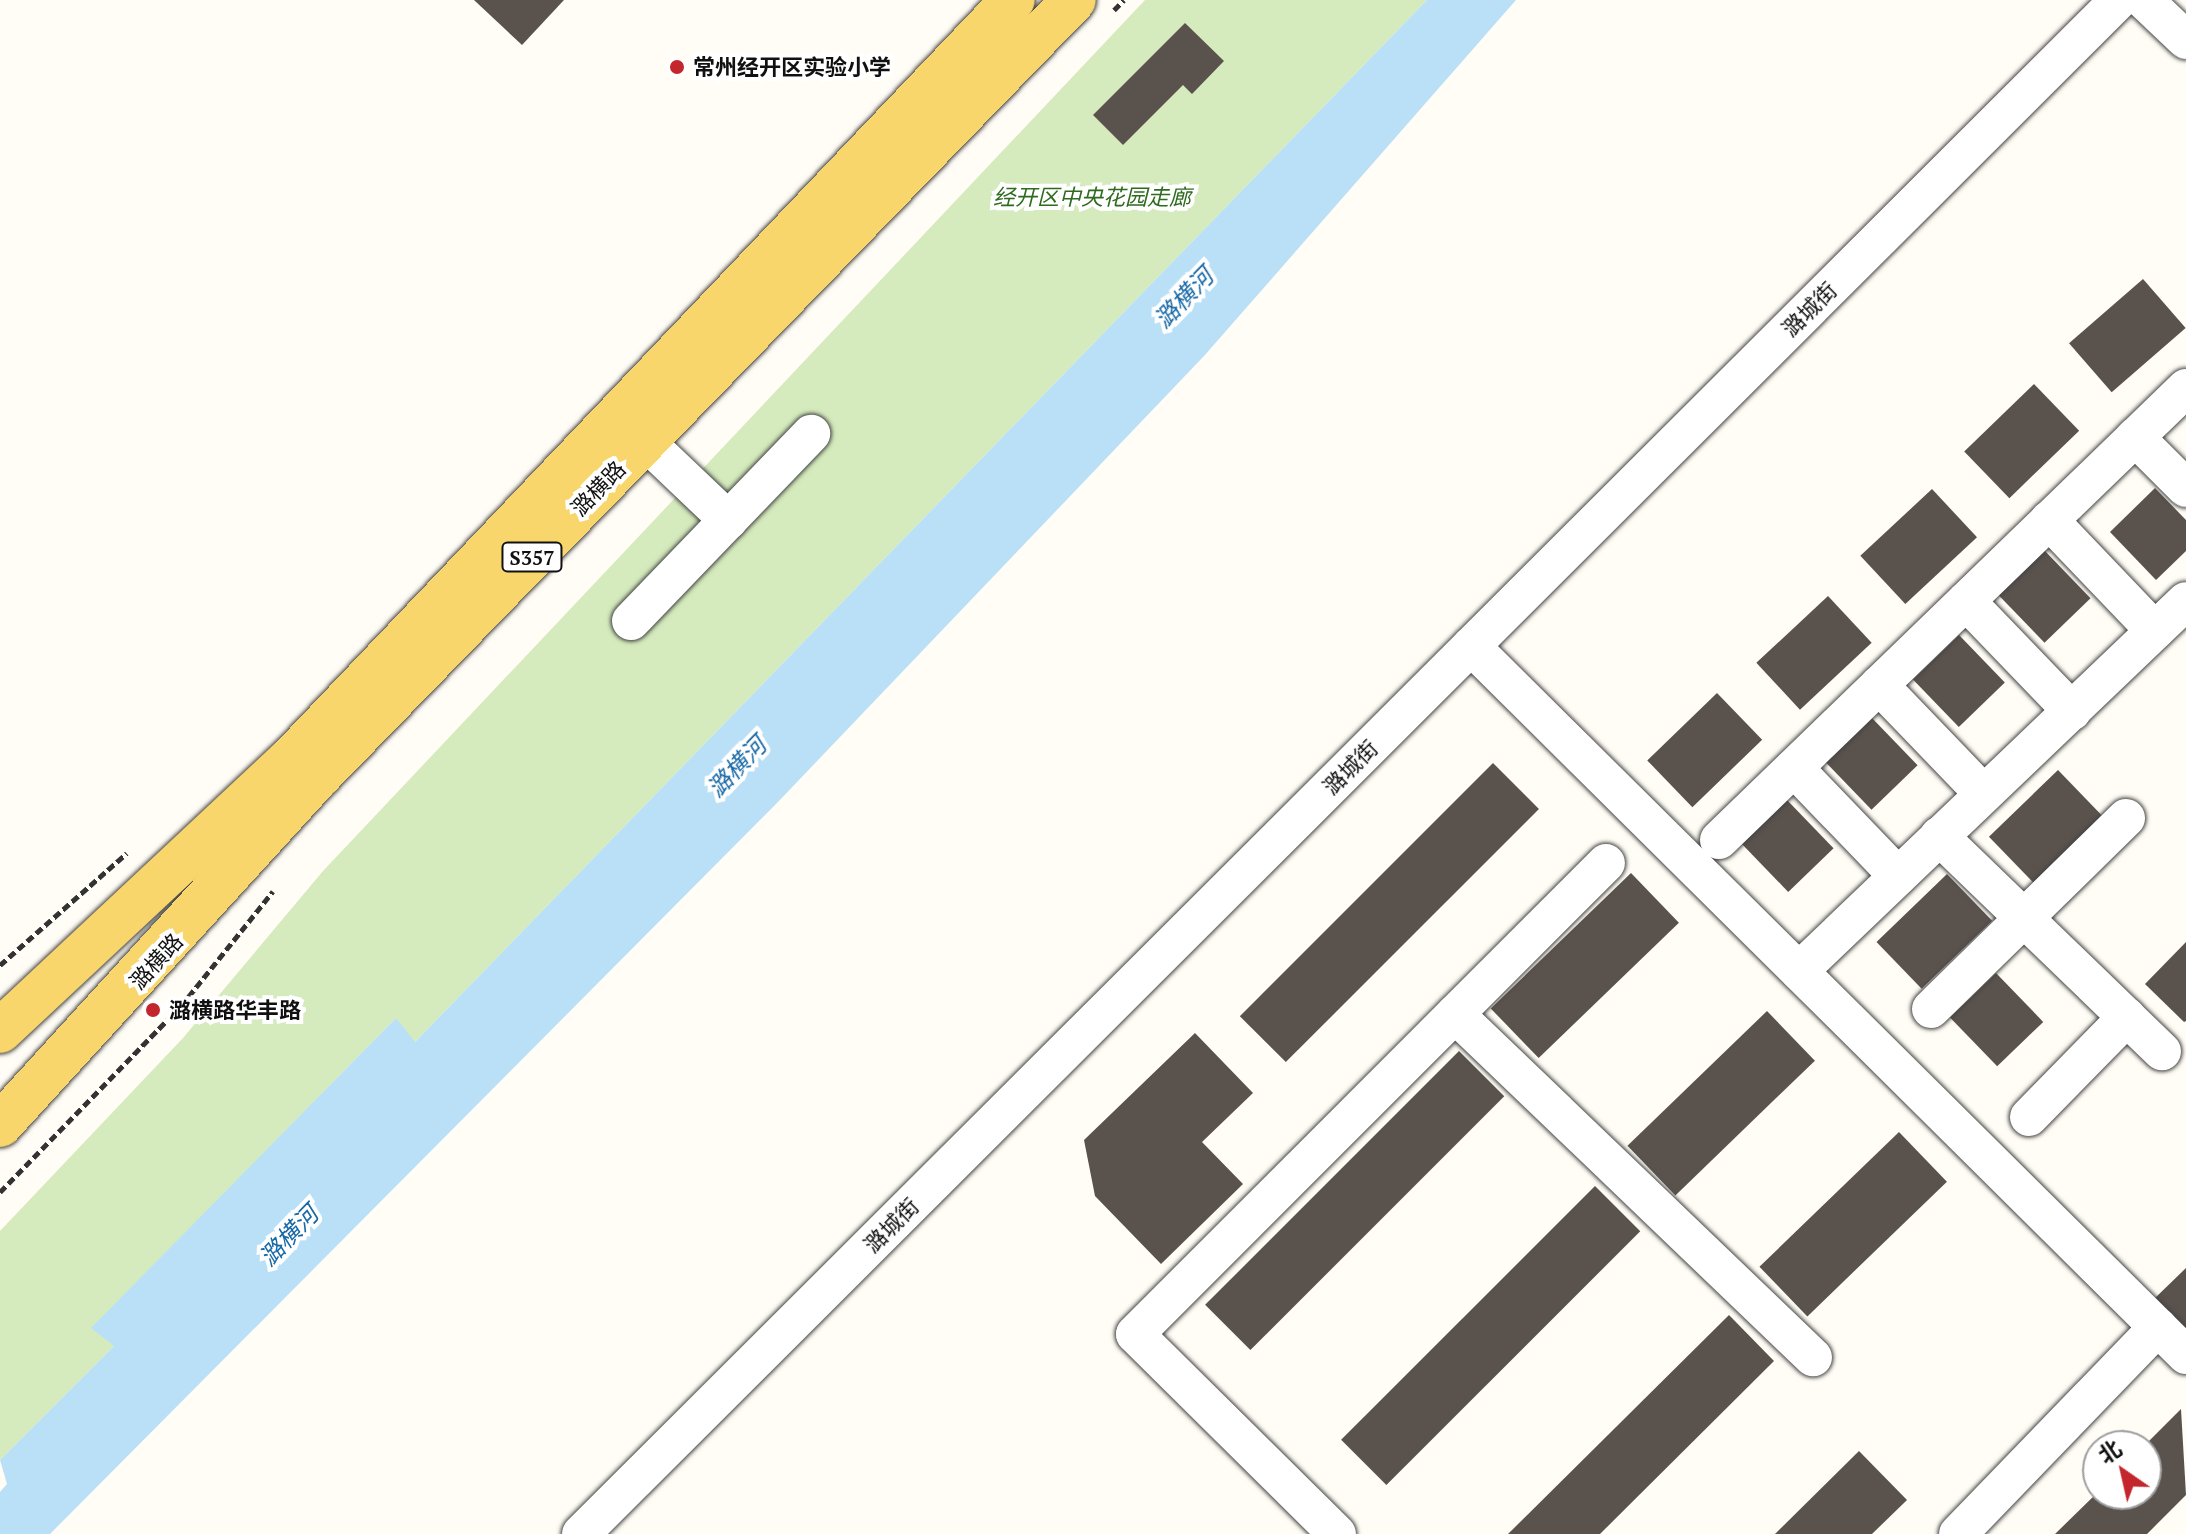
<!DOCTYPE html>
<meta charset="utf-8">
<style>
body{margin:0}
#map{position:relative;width:2186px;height:1534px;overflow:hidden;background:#fffdf5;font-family:"PT Serif","Noto Sans SC",serif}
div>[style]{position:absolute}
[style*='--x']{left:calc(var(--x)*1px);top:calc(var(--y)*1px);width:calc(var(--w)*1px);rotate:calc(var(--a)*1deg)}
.green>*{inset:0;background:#d5ebbd}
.water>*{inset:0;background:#b9e0f7}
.building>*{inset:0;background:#5a524d;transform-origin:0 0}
.path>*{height:5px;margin-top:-2.5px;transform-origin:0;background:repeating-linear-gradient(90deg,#333 0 8px,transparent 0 12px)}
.roads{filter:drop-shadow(0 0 2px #444) drop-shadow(0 0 2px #444)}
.minor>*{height:38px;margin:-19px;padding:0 19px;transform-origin:19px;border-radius:19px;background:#fff}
.major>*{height:44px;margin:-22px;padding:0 22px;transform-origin:22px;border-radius:22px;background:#f9d66b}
.dots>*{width:22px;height:22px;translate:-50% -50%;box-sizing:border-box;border:4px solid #fff;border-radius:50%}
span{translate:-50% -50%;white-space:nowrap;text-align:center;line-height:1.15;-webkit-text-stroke:8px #fff;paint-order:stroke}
.shield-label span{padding:2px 6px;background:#fff;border:2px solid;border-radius:6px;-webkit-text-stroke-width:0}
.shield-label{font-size:20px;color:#111;font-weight:700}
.poi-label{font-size:22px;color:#111;font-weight:700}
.left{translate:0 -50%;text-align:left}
.park-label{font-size:22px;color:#2f6b1f;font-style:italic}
.street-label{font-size:22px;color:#111}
.water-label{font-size:24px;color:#1768a6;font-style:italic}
.north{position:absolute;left:2082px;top:1430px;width:80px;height:80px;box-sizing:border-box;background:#fff;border:2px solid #a0a0a0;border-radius:50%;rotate:326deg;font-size:22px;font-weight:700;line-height:32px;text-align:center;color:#111}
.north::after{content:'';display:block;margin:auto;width:28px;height:36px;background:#c4262e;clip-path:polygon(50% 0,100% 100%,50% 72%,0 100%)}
</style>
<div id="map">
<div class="green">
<div style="clip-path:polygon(1145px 0,1427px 0,414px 1043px,396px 1018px,92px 1328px,115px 1345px,0 1460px,0 1231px,183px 1038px,323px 871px)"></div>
</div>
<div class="water">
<div style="clip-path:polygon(1427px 0,1516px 0,1204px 356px,776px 804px,50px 1534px,0 1534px,0 1492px,7px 1484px,0 1460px,114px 1346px,91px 1328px,396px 1018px,415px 1042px)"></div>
</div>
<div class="building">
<div style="clip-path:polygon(474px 0,564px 0,522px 45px)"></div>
<div style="clip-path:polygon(1185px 23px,1224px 61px,1192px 94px,1183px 85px,1123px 145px,1093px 115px)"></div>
<div style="left:2143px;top:279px;width:65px;height:98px;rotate:49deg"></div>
<div style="left:2034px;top:384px;width:65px;height:97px;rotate:46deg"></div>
<div style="clip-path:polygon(2155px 488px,2186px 520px,2186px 551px,2156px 580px,2110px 532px)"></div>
<div style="left:1932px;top:489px;width:66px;height:98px;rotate:47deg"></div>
<div style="left:2044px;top:550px;width:67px;height:64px;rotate:46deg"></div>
<div style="left:1828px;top:596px;width:64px;height:98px;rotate:47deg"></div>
<div style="left:1959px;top:635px;width:66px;height:64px;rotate:46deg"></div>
<div style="left:1717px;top:693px;width:65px;height:97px;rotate:46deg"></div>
<div style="left:1871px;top:717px;width:67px;height:64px;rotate:46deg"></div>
<div style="left:1493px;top:763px;width:65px;height:358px;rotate:45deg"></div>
<div style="left:2058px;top:770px;width:66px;height:96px;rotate:46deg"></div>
<div style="left:1787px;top:800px;width:67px;height:63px;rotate:46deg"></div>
<div style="left:1631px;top:873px;width:69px;height:195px;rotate:46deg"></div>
<div style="left:1947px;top:874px;width:65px;height:98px;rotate:46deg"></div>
<div style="clip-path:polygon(2186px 942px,2186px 1021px,2184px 1022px,2145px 984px)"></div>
<div style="left:1996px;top:973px;width:68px;height:64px;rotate:46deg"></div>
<div style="left:1767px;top:1011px;width:69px;height:194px;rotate:46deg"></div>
<div style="clip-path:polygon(1195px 1033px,1253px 1093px,1202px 1142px,1243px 1184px,1161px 1264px,1095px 1196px,1084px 1140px)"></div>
<div style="left:1459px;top:1051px;width:64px;height:359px;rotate:45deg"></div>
<div style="left:1899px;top:1132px;width:69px;height:194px;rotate:46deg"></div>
<div style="left:1595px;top:1186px;width:64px;height:359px;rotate:45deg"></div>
<div style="clip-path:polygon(2186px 1268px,2186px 1331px,2154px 1299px)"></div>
<div style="clip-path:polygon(1729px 1315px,1774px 1361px,1600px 1534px,1508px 1534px)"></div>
<div style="clip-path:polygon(2181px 1409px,2186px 1495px,2147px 1534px,2055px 1534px,2098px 1492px,2146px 1494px,2144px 1446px)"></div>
<div style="clip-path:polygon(1859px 1451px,1907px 1500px,1872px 1534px,1775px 1534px)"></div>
</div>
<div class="path">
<div style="--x:1114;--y:10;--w:14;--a:-45"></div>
<div style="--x:0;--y:965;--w:169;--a:-41.4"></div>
<div style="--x:0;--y:1192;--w:260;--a:-45.8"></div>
<div style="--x:181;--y:1006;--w:147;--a:-51.3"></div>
</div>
<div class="roads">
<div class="minor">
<div style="--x:2144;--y:0;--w:58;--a:43.6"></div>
<div style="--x:2135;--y:437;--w:72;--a:45"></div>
<div style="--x:645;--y:441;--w:115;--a:43.6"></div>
<div style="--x:2049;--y:520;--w:153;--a:46.3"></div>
<div style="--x:1966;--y:601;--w:153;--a:46.1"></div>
<div style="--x:631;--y:621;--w:260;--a:-46.1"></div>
<div style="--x:1471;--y:646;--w:1007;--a:44.76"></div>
<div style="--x:1879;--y:685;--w:151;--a:46.1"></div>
<div style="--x:1794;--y:768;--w:150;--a:46.1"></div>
<div style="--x:1939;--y:836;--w:310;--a:44"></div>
<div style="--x:1719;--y:840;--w:650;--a:-44.06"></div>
<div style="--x:1799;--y:971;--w:535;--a:-43.71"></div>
<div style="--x:1931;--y:1009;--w:273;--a:-44.4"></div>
<div style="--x:1455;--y:1014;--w:496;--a:43.8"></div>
<div style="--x:2029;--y:1117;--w:140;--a:-45.6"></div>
<div style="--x:581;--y:1534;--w:2172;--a:-44.93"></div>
<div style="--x:1337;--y:1534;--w:284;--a:-135.3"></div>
<div style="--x:1135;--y:1334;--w:666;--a:-45"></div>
<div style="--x:1958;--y:1534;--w:288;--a:-46"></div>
</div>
<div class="major">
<div style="--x:0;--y:1031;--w:396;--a:-43.1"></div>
<div style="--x:289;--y:761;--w:1050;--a:-46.43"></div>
<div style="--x:0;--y:1125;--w:474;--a:-47.6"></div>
<div style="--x:320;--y:775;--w:1081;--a:-45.79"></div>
</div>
</div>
<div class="dots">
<div style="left:677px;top:67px;background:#c4262e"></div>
<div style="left:153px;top:1010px;background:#c4262e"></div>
</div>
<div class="shield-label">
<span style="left:532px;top:557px">S357</span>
</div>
<div class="poi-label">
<span class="left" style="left:693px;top:67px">常州经开区实验小学</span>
<span class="left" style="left:169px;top:1010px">潞横路华丰路</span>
</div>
<div class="park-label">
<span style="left:1092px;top:197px">经开区中央花园走廊</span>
</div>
<div class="street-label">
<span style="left:1809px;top:309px;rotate:-45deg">潞城街</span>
<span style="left:598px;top:488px;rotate:-46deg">潞横路</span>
<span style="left:1350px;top:767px;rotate:-45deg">潞城街</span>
<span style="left:156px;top:961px;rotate:-48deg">潞横路</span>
<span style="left:891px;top:1225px;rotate:-45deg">潞城街</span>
</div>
<div class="water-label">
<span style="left:1184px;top:298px;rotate:-46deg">潞横河</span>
<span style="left:737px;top:767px;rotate:-46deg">潞横河</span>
<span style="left:289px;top:1236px;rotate:-46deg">潞横河</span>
</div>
<div class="north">北</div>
</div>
